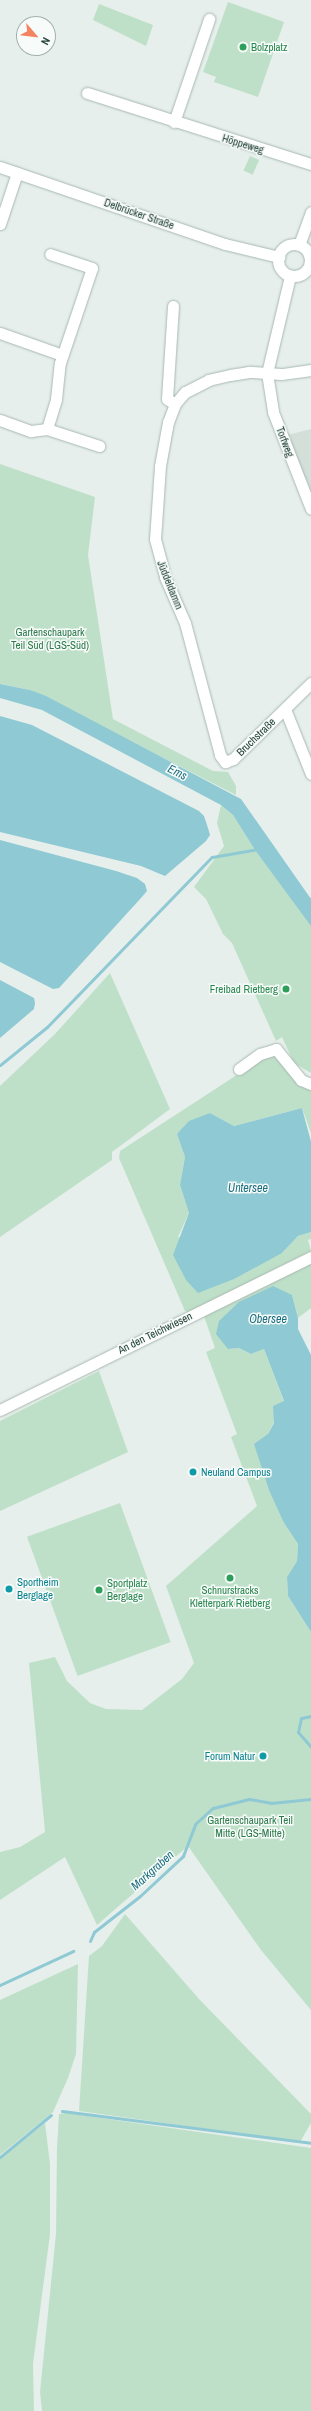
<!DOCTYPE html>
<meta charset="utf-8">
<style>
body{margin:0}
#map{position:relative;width:311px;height:2411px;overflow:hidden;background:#e6efeb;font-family:"Archivo Narrow",sans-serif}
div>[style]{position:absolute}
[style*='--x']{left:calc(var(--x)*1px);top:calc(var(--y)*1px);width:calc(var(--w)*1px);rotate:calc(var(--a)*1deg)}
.built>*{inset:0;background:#d4dfda}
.green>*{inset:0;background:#bfe0c8;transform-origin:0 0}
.water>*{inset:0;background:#8ec9d4}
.pier>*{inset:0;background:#e6efeb}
.stream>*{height:3px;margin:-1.5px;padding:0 1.5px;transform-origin:1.5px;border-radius:1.5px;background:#8ec9d4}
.roads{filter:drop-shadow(0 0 1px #a8b8b2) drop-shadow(0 0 1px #a8b8b2)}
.street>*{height:11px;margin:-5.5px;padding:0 5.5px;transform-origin:5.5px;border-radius:5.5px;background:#fff}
.street>.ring{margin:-5.5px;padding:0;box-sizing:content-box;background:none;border:11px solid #fff;border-radius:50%}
.dots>*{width:11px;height:11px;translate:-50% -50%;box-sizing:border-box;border:2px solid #f7fbf9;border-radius:50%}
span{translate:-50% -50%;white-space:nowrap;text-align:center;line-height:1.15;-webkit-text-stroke:3px #f7fbf9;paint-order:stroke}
.leisure-label{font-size:11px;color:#27864d}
.left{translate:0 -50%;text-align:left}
.right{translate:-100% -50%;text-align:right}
.street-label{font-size:11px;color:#24423a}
.park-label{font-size:11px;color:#2d7a4b}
.culture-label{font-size:11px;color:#0d838f}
.water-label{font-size:12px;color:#1c6f80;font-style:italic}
.north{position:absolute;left:16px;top:16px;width:40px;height:40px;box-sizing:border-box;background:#f7fbf9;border:1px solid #a3b1ad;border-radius:50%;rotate:118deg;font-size:11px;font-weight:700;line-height:16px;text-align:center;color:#24423a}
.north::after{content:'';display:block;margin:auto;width:14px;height:18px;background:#f4845f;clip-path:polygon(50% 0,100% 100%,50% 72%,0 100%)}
</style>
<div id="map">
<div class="built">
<div style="clip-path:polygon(311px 429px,311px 491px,287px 435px)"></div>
</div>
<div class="green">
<div style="clip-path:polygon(228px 2px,284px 22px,258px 97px,214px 82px,216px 77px,203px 72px)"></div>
<div style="clip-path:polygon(99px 4px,153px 25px,146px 46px,93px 20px)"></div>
<div style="left:250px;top:156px;width:10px;height:16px;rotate:24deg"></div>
<div style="clip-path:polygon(0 464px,95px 497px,88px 555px,113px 719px,213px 771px,228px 772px,236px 786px,236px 795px,30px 690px,0 684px)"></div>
<div style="clip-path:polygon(221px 805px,233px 815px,255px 850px,298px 907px,311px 897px,311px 1073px,294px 1063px,282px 1037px,276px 1041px,232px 943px,223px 934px,206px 899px,194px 887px,224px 846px,217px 823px)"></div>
<div style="clip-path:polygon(110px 973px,170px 1109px,112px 1152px,112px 1160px,0 1237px,0 1086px,55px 1034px)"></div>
<div style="clip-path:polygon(273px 1055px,299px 1084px,311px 1089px,311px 1141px,302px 1108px,234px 1126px,210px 1113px,177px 1134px,185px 1157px,180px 1185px,189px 1213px,178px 1237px,282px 1253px,298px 1236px,311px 1232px,311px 1239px,308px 1240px,311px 1251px,189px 1312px,185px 1311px,119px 1158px,120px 1151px,263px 1058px)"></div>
<div style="clip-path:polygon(311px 1262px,311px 1308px,298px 1318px,292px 1295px,228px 1349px,239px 1348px,251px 1354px,264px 1349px,284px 1402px,268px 1434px,284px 1523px,298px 1544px,297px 1561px,287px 1577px,288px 1596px,311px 1632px,311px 2010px,261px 1950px,188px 1846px,97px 1925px,65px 1857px,0 1900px,0 1852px,20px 1847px,45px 1832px,29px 1663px,55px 1657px,67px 1681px,90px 1703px,106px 1709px,142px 1710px,182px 1679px,194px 1663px,166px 1586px,257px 1506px,231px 1437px,237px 1434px,206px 1352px,215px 1348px,204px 1316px)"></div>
<div style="clip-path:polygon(99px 1371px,128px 1452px,0 1511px,0 1421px)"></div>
<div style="left:120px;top:1503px;width:148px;height:99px;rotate:70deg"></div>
<div style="clip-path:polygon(125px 1914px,199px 1999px,311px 2114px,311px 2123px,300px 2142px,79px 2111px,89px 1956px,102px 1946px)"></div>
<div style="clip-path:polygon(78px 1964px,76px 2054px,68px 2078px,53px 2112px,0 2155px,0 2000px)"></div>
<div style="clip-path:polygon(66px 2113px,311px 2148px,311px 2411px,42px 2411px,40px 2392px,56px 2234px,57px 2148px,59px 2114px)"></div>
<div style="clip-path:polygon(45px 2123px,50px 2164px,50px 2234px,33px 2364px,34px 2411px,0 2411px,0 2159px)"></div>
</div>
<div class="water">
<div style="clip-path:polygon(0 684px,30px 690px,46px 696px,241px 799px,311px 899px,311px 926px,255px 850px,233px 815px,221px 805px,42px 710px,0 698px)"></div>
<div style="clip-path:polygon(0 716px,32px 725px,199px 811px,204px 816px,208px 828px,210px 835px,206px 841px,165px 876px,141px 866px,0 832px)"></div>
<div style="clip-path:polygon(0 840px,116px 871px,137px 878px,145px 884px,147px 891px,141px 898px,59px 988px,53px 989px,0 962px)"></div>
<div style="clip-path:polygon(0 980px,34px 998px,35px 1003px,34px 1009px,0 1038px)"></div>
<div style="clip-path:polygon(302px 1108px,311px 1141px,311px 1232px,298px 1236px,282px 1253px,234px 1279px,198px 1293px,186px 1280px,173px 1255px,189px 1213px,180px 1185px,185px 1157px,177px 1134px,189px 1121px,210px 1113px,234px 1126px)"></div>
<div style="clip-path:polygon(273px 1286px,292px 1295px,298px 1318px,298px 1329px,311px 1355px,311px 1632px,288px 1596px,287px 1577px,297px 1561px,298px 1544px,284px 1523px,269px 1490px,254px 1444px,268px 1434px,274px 1423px,273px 1406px,284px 1401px,264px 1349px,251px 1354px,239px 1348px,228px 1349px,216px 1334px,219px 1321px,239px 1302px)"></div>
</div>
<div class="pier">
<div style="clip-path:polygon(302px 1108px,311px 1133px,311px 1141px)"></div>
</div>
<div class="stream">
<div style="--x:0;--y:1065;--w:60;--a:-39"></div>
<div style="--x:47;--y:1027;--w:237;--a:-45.9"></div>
<div style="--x:212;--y:857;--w:47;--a:-9.9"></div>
<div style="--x:311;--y:1716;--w:10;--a:169"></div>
<div style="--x:301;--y:1718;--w:14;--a:102"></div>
<div style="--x:298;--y:1732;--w:20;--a:49"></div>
<div style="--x:90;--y:1941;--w:10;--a:-66"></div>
<div style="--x:94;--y:1932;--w:58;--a:-38"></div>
<div style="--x:140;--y:1896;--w:59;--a:-42.9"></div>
<div style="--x:183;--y:1856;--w:34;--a:-69"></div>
<div style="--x:195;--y:1824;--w:24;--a:-42"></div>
<div style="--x:213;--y:1808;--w:37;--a:-14"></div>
<div style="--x:249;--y:1799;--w:22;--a:10"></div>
<div style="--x:271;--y:1803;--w:40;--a:-5.7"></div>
<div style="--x:0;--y:1985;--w:81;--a:-25"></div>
<div style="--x:62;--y:2111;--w:251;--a:7.3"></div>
<div style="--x:0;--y:2157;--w:66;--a:-39.5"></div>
</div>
<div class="roads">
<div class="street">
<div style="--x:87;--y:93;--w:235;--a:17.6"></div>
<div style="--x:174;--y:122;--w:109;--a:-71.2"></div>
<div style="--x:0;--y:167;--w:238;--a:18.9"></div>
<div style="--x:225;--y:244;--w:56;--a:13.5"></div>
<div style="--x:0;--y:224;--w:54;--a:-71.6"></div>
<div class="ring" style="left:278px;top:244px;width:21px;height:21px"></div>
<div style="--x:299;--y:245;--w:35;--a:-70"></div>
<div style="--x:290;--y:276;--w:100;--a:103.3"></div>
<div style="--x:267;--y:373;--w:39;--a:81"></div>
<div style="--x:273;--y:412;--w:104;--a:68.6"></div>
<div style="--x:173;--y:306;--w:93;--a:93.7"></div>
<div style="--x:167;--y:399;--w:9;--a:32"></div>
<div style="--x:0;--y:333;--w:66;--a:19.5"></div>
<div style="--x:311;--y:370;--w:30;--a:172"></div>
<div style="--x:281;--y:374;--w:32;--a:-176"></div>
<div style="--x:249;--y:372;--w:19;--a:171"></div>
<div style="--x:230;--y:375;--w:22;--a:167"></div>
<div style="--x:209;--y:380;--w:27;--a:153"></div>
<div style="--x:185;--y:392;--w:16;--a:130"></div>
<div style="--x:175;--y:404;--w:19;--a:111"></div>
<div style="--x:168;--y:422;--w:45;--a:100.3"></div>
<div style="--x:160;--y:466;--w:73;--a:93.9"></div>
<div style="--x:155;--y:539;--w:39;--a:75"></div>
<div style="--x:165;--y:577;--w:50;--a:66.5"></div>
<div style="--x:185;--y:623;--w:137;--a:75.1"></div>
<div style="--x:220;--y:755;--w:9;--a:54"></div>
<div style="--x:225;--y:762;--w:9;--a:-21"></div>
<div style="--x:233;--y:759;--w:109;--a:-44.3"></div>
<div style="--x:0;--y:420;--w:33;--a:20"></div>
<div style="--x:31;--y:431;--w:16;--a:-7"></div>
<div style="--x:47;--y:429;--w:55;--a:18.1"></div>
<div style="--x:47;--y:429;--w:31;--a:-73"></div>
<div style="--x:56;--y:399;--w:36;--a:-84"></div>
<div style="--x:60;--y:363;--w:100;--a:-71.4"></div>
<div style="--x:92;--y:268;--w:44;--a:-161.6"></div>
<div style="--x:285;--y:709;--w:70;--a:68.2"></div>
<div style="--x:239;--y:1069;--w:26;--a:-36"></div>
<div style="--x:260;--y:1054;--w:17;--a:-17"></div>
<div style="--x:276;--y:1049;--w:40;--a:51"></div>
<div style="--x:301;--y:1080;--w:11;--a:22"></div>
<div style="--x:0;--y:1410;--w:347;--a:-26.2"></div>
</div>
</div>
<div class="dots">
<div style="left:243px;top:47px;background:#2e9e5b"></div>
<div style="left:286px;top:989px;background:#2e9e5b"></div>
<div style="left:193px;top:1472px;background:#0f9aa8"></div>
<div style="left:230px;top:1578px;background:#2e9e5b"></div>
<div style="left:9px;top:1589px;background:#0f9aa8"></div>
<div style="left:99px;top:1590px;background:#2e9e5b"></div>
<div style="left:263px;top:1756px;background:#0f9aa8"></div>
</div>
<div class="leisure-label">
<span class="left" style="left:251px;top:47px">Bolzplatz</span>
<span class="right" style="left:278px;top:989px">Freibad Rietberg</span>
<span class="left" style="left:107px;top:1590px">Sportplatz<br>Berglage</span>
<span style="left:230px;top:1597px">Schnurstracks<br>Kletterpark Rietberg</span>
</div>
<div class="street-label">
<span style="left:243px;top:144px;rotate:17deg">Höppeweg</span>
<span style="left:139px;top:214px;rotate:19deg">Delbrücker Straße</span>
<span style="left:285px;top:442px;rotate:69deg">Torfweg</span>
<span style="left:170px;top:585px;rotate:68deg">Jüddeldamm</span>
<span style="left:256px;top:737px;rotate:-44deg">Bruchstraße</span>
<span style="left:155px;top:1333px;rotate:-26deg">An den Teichwiesen</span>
</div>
<div class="park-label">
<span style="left:50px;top:639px">Gartenschaupark<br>Teil Süd (LGS-Süd)</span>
<span style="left:250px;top:1827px">Gartenschaupark Teil<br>Mitte (LGS-Mitte)</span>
</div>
<div class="culture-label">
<span class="left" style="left:201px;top:1472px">Neuland Campus</span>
<span class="left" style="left:17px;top:1589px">Sportheim<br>Berglage</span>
<span class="right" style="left:255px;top:1756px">Forum Natur</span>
</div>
<div class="water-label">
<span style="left:177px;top:773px;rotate:27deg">Ems</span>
<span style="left:248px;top:1189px">Untersee</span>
<span style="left:268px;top:1320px">Obersee</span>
<span style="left:153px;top:1871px;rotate:-42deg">Markgraben</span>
</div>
<div class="north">N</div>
</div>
